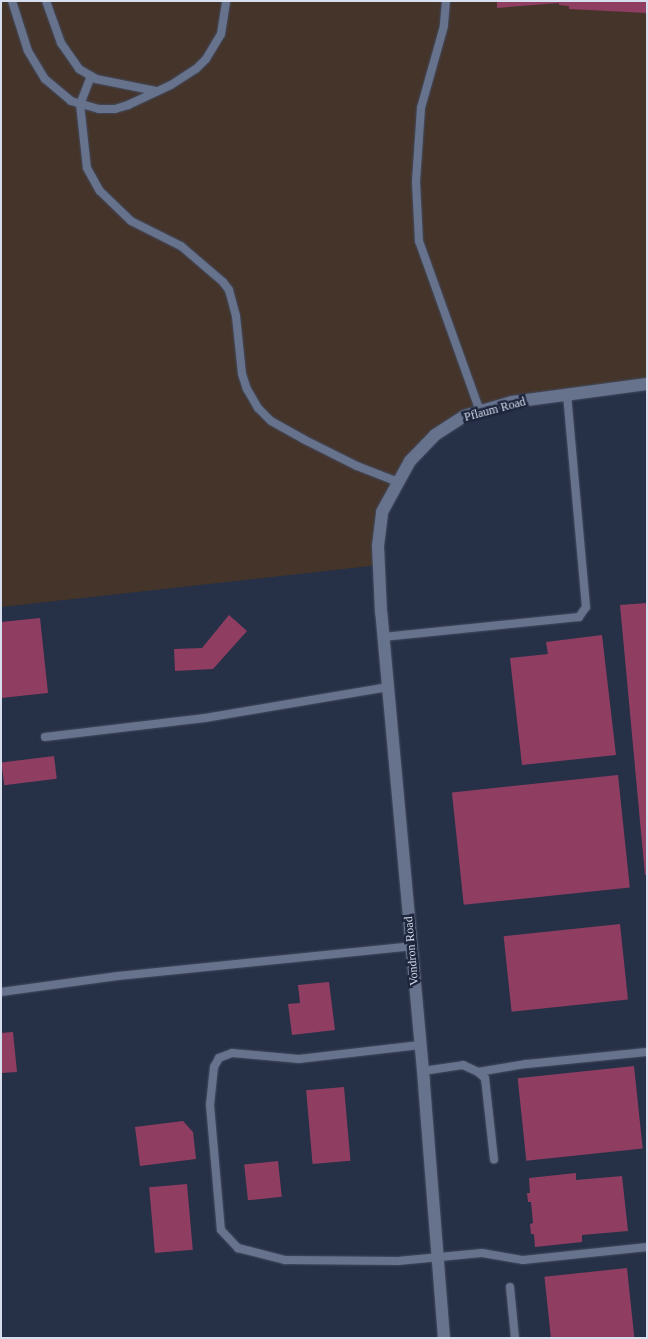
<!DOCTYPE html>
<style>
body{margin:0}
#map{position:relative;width:648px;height:1339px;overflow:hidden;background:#263047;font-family:"Times New Roman",serif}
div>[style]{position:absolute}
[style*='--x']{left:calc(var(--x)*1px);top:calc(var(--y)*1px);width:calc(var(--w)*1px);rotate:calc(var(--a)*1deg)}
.commercial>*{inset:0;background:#45342a}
.building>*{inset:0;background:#8f3e62;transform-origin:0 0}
.roads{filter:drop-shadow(0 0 1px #434b5f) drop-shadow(0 0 1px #434b5f)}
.service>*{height:8px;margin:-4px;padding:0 4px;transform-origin:4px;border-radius:4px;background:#67738d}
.tertiary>*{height:12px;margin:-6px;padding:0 6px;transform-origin:6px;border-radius:6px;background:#67738d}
span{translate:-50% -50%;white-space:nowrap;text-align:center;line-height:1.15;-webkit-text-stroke:5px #1d263d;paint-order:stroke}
.street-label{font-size:12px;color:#d7deed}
.frame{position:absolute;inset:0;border:2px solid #d7deed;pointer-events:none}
</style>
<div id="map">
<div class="commercial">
<div style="clip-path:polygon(1px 1px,647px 1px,647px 384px,512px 402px,435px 435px,382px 512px,379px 565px,1px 607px)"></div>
</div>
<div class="building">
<div style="clip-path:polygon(497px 1px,647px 1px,647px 13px,569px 9px,569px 6px,559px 5px,559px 3px,497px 8px)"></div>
<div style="clip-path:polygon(647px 603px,647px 875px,645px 875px,620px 605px)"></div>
<div style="clip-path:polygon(229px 615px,247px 631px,213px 669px,175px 671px,174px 649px,202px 648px)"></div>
<div style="clip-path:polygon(40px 618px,48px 693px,1px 698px,1px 622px)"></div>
<div style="clip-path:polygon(602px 635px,616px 755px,522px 765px,510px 658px,548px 654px,546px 642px)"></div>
<div style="left:54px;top:756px;width:23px;height:53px;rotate:83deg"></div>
<div style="left:618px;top:775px;width:113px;height:167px;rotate:84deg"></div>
<div style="left:620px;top:924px;width:76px;height:117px;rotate:84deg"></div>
<div style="clip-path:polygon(329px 982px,335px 1030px,292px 1035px,288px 1004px,300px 1003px,298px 985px)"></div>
<div style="clip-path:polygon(13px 1032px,17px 1072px,1px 1073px,1px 1033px)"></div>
<div style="left:634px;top:1066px;width:83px;height:117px;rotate:84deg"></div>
<div style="left:344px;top:1087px;width:74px;height:38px;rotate:85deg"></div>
<div style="clip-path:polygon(183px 1121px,193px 1132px,196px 1159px,140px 1166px,135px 1127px)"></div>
<div style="left:278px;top:1161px;width:36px;height:34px;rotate:84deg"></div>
<div style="clip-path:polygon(576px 1173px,576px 1180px,622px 1176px,628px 1231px,582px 1235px,582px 1242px,535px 1247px,534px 1234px,531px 1234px,530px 1224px,533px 1223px,531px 1202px,528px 1202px,527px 1193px,530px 1193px,529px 1178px)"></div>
<div style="left:187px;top:1184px;width:66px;height:38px;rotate:85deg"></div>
<div style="left:627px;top:1268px;width:70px;height:83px;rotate:84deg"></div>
</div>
<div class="roads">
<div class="service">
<div style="--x:12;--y:1;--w:52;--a:72.3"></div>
<div style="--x:28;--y:51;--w:33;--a:59"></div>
<div style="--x:45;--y:79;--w:34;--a:40"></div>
<div style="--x:71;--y:101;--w:29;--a:16"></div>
<div style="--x:99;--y:109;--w:16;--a:0"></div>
<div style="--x:115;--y:109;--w:14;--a:-17"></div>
<div style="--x:128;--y:105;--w:47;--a:-24.9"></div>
<div style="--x:171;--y:85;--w:30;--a:-33"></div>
<div style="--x:196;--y:69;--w:14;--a:-45"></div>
<div style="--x:206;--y:59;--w:29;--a:-59"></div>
<div style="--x:221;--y:34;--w:33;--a:-81"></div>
<div style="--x:46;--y:1;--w:45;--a:70.3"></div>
<div style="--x:61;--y:43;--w:32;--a:55"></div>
<div style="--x:79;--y:69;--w:20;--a:30"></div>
<div style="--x:96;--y:79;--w:61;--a:11.3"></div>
<div style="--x:446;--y:1;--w:25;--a:95"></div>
<div style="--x:444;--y:26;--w:85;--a:105.7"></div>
<div style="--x:421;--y:108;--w:74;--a:93.9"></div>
<div style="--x:416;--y:182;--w:59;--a:87.1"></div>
<div style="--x:419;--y:241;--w:181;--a:70.3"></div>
<div style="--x:91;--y:76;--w:30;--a:111"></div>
<div style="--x:80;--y:104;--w:64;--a:83.8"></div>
<div style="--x:87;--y:168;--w:26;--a:61"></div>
<div style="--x:100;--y:191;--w:43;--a:44.1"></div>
<div style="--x:131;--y:221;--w:56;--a:26.6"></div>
<div style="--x:181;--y:246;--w:55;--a:40.6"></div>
<div style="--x:223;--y:282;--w:10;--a:53"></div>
<div style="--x:229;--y:290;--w:27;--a:75"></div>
<div style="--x:236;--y:316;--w:58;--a:84.1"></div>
<div style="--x:242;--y:374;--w:16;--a:72"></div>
<div style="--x:247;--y:389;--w:22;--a:60"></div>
<div style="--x:258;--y:408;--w:18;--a:45"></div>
<div style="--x:271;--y:421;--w:37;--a:29"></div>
<div style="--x:303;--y:439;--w:60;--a:26.6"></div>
<div style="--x:357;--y:466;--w:44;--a:21.3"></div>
<div style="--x:383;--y:637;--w:197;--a:-5.8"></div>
<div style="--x:579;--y:617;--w:12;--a:-55"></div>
<div style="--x:586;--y:607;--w:213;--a:-95.1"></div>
<div style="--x:45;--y:737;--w:161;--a:-6.8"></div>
<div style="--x:205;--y:718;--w:186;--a:-9.6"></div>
<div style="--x:1;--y:992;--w:118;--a:-7.8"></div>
<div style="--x:118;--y:976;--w:295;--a:-5.8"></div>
<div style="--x:420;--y:1045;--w:122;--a:173.4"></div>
<div style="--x:299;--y:1059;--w:67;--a:-174.9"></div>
<div style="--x:232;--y:1053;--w:14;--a:159"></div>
<div style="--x:219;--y:1058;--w:10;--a:119"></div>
<div style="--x:214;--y:1067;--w:38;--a:96"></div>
<div style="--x:210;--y:1105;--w:125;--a:85"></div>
<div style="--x:221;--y:1230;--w:25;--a:47"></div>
<div style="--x:238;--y:1248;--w:49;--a:14.3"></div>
<div style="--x:285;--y:1260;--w:113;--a:0.5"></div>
<div style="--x:398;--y:1261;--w:84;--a:-5.4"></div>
<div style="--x:482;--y:1253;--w:42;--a:9.7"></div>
<div style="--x:523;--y:1260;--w:125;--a:-6"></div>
<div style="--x:423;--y:1071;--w:40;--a:-8.5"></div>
<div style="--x:463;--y:1065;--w:17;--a:25"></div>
<div style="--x:478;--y:1072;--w:9;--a:41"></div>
<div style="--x:485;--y:1078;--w:82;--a:83.7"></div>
<div style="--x:478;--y:1072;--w:49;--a:-9.5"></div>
<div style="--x:526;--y:1064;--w:122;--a:-5.7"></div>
<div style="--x:510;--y:1287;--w:51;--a:84.4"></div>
</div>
<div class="tertiary">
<div style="--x:444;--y:1338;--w:257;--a:-94.5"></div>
<div style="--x:424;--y:1082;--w:472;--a:-95.2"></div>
<div style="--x:381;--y:612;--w:66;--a:-92.6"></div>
<div style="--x:378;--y:546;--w:34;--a:-83"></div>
<div style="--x:382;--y:512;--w:58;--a:-61.2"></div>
<div style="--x:410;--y:461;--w:36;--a:-46"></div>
<div style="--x:435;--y:435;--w:35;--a:-33"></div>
<div style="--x:464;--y:416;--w:50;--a:-16.3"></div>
<div style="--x:512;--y:402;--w:136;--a:-7.6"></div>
</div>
</div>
<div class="street-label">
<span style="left:495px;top:410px;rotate:-15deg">Pflaum Road</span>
<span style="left:412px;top:951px;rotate:-95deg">Vondron Road</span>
</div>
<div class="frame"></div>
</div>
